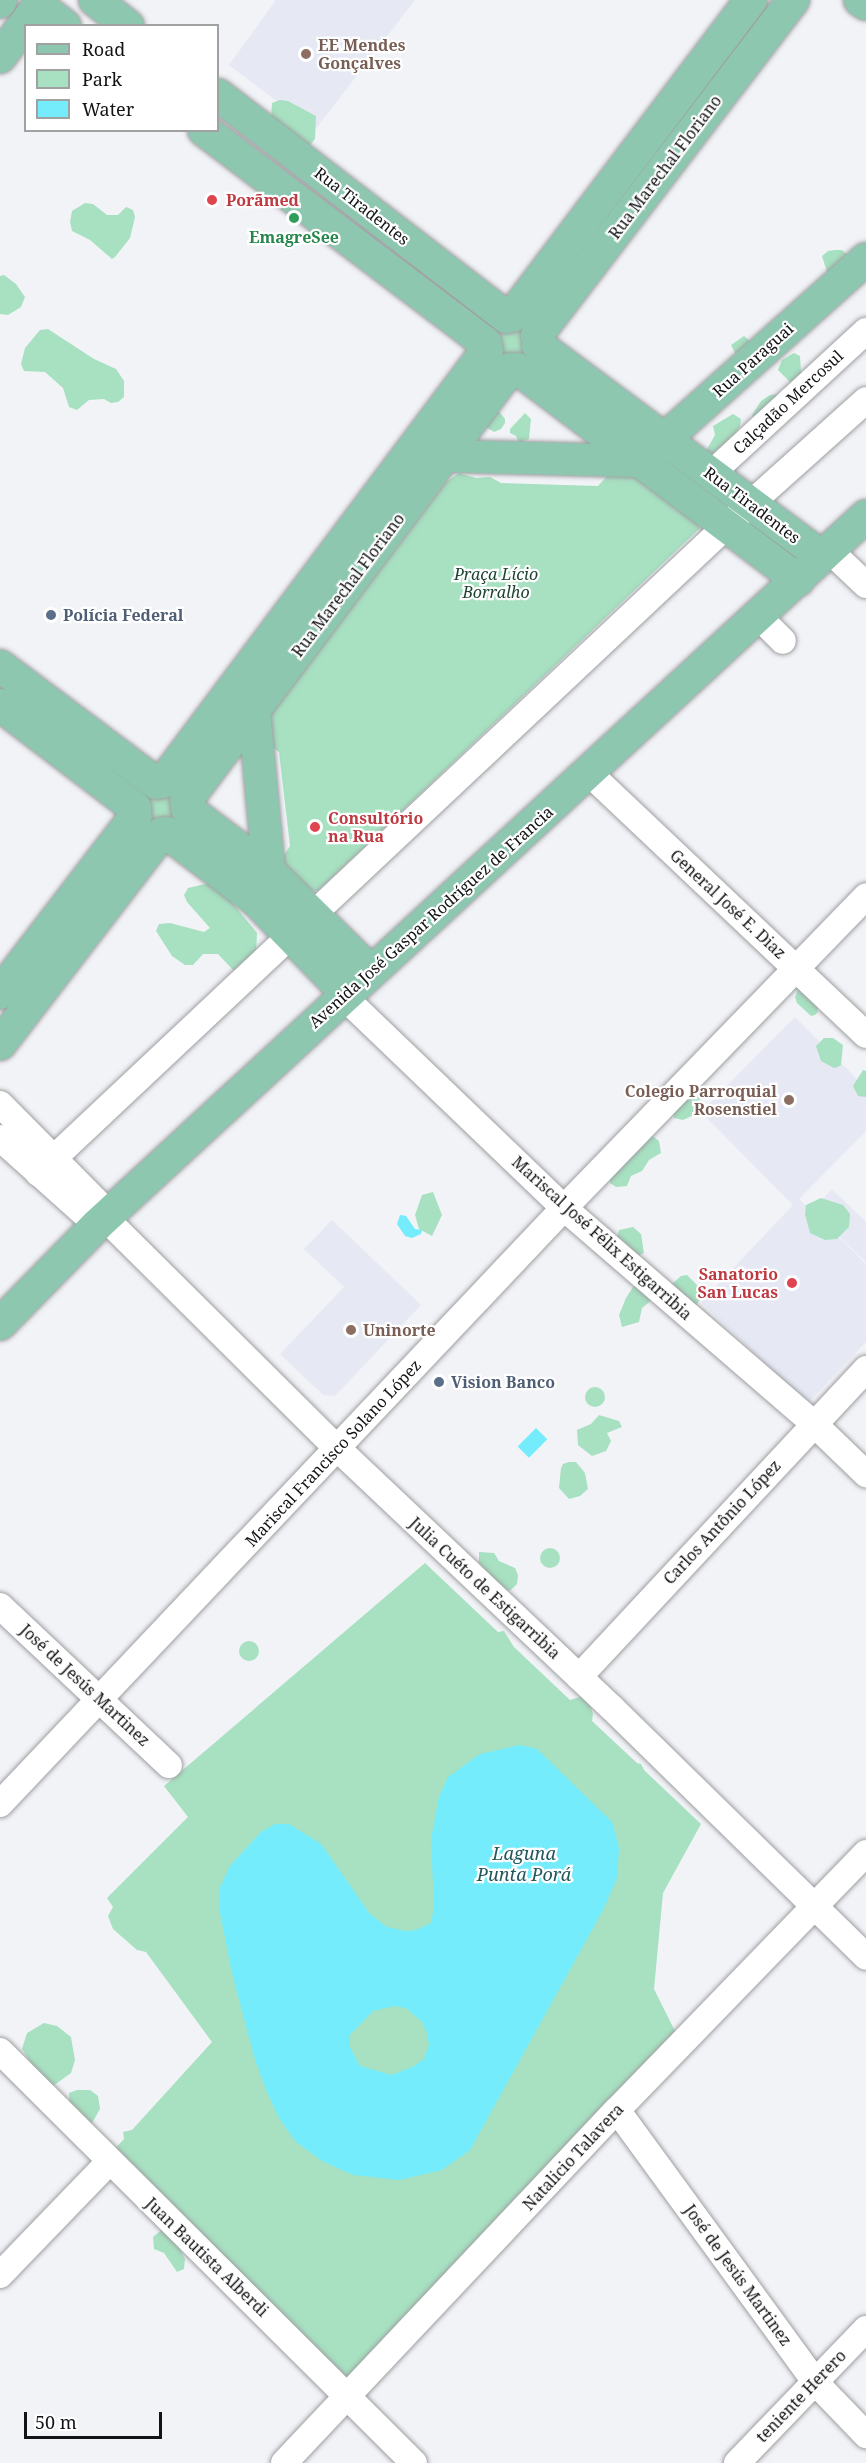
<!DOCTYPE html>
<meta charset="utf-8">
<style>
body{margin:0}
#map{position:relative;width:866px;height:2463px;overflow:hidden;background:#f2f3f7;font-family:"Noto Serif",serif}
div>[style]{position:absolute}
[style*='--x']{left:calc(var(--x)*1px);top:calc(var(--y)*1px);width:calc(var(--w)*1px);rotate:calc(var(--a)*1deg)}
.built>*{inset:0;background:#e6e9f4}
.green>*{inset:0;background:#a7e1c1}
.round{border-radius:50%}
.water>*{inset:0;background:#74ecfc;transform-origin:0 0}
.roads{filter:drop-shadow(0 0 2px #9e9fa2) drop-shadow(0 0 2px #9e9fa2)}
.minor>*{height:26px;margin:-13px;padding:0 13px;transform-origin:13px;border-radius:13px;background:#fff}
.major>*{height:32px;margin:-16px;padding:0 16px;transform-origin:16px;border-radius:16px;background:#8ec7b0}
.dots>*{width:16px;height:16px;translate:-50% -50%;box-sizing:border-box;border:3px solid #fff;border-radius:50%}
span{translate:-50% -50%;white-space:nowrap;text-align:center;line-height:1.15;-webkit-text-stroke:4.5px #fff;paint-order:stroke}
.education-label{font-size:16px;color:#785e54;font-weight:700}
.left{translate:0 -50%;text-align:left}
.right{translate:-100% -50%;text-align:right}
.street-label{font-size:16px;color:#121314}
.health-label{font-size:16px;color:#be3a42;font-weight:700}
.leisure-label{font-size:16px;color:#27864d;font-weight:700}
.park-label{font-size:16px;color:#1d4431;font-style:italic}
.service-label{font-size:16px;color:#4e5e75;font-weight:700}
.water-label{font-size:18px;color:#22575d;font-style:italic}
.legend{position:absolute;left:24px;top:24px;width:195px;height:108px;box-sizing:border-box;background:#fff;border:2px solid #a0a1a1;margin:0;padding:8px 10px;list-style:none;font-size:18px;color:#121314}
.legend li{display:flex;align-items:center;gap:12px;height:30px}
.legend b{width:30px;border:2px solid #a0a1a1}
.scale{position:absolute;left:24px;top:2412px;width:138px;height:27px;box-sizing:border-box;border:3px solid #121314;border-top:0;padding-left:8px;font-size:18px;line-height:21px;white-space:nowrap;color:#121314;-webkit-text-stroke:4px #fff;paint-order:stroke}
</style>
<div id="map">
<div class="built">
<div style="clip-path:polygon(276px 0,415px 0,315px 130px,229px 65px)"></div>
<div style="clip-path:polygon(795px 1017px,866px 1088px,866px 1131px,799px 1199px,812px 1211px,832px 1189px,866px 1222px,866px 1262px,812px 1211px,866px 1264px,866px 1342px,807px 1404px,701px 1302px,793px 1205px,701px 1112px)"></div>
<div style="clip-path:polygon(332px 1220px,421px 1305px,335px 1396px,323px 1395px,280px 1354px,344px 1287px,304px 1249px)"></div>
</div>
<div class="green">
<div style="clip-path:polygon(280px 100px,288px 101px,316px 116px,315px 139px,310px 145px,306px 146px,271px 119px,272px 103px)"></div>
<div style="clip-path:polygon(85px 203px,93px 204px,107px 215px,118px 215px,126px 207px,133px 210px,135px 217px,130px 238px,115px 257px,112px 259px,90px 240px,72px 231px,70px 222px,72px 211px)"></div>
<div style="clip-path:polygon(835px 250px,842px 250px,850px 257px,828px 275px,822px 256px,828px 251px)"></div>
<div style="clip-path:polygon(4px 275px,16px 284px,25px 297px,21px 307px,8px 315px,0 314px,0 276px)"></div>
<div class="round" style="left:497px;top:328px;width:30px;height:30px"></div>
<div style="clip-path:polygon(48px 329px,94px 359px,116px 369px,124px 381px,124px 397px,118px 402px,111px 403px,104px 399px,89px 400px,77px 410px,69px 407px,63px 388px,45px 372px,24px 371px,21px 364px,25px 348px,40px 330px)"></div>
<div style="clip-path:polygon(744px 336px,756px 346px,737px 357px,731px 345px)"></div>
<div style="clip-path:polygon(794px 353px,800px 356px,801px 372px,809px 379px,793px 385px,778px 370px,782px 360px)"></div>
<div style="clip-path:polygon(779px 394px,756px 421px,752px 415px,761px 401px,770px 395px)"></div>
<div style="clip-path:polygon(498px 410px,505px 419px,505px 423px,501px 429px,494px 432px,484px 426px)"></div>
<div style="clip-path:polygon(525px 413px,531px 419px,529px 439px,519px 443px,516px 436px,510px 433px,510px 429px)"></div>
<div style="clip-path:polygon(733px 414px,741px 419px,740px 427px,734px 435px,743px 461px,734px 472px,706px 451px,715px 435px,713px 426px)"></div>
<div style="clip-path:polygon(459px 473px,476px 478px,490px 477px,501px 483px,598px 486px,609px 474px,633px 474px,699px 525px,699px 529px,318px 891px,314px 891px,308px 888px,283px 864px,282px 858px,290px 846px,279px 752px,273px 748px,269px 716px,446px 482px)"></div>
<div class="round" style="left:145px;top:792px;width:30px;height:30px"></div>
<div style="clip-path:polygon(205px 884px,212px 884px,226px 895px,257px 933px,256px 955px,234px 971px,218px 954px,203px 954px,193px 965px,185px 965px,172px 956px,156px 931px,159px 924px,170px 923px,204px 932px,210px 928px,187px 902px,184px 895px,188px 888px)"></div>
<div style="clip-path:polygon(799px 988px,817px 1004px,818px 1012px,815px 1015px,811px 1016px,797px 1003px,795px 997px)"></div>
<div style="clip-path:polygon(824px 1038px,833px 1038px,843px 1045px,841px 1065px,838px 1067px,834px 1068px,821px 1061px,816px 1046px)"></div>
<div style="clip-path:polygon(863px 1070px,866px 1071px,866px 1097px,858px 1096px,853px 1086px)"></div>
<div style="clip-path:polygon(698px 1088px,706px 1095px,699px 1100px,694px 1115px,683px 1120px,674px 1118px,673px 1113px)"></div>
<div style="clip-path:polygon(650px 1134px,659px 1141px,661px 1153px,649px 1160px,642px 1171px,631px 1176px,627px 1186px,616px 1187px,610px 1183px,610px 1177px)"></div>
<div style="clip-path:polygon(433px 1192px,442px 1215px,432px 1236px,419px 1229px,415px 1215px,422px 1195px)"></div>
<div style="clip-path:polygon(821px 1198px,843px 1205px,850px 1214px,849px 1227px,837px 1239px,825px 1240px,810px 1233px,805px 1214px,806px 1205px)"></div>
<div style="clip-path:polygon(633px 1227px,641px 1234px,644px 1253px,633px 1258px,614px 1248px,619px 1230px)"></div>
<div style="clip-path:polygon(654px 1273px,652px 1300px,642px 1308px,639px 1322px,622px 1327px,619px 1315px,626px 1298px,633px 1287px)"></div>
<div style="clip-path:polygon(687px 1275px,699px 1287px,700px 1299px,693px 1311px,670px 1293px,672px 1284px,681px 1276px)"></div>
<div class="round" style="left:585px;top:1387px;width:20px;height:20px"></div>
<div style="clip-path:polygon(599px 1415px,619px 1421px,622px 1427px,607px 1433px,611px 1441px,606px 1451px,592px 1456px,578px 1445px,577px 1430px,591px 1424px)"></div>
<div style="clip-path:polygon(569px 1462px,576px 1462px,585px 1473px,588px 1489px,580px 1496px,569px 1499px,559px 1488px,561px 1468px,563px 1464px)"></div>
<div class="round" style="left:540px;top:1548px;width:20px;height:20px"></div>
<div style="clip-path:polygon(479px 1552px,494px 1553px,499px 1561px,515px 1568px,518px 1575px,517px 1584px,511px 1590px,504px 1591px,485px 1574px,479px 1563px)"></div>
<div style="clip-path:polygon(425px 1563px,498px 1632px,504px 1631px,514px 1647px,570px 1700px,583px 1696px,589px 1702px,593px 1714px,592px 1721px,637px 1763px,641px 1764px,644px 1770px,701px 1824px,663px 1893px,654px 1989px,679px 2039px,348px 2388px,111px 2153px,124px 2139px,123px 2132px,132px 2130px,212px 2042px,146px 1952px,137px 1950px,113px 1929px,108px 1916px,113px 1907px,107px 1898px,188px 1817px,164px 1786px)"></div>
<div class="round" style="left:239px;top:1641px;width:20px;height:20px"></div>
<div style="clip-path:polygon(44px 2023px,57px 2026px,71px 2037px,73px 2049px,75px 2060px,71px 2073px,53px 2086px,32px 2065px,22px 2049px,27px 2033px)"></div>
<div style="clip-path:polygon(77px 2090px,90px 2090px,98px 2096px,100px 2109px,92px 2123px,82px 2125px,70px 2108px,69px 2093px)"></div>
<div style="clip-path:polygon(164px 2228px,180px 2237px,180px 2249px,185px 2259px,184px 2269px,177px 2272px,164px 2253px,154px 2249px,153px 2237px)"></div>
</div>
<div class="water">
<div style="clip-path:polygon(400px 1215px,406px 1216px,415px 1229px,422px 1230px,421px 1234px,412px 1238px,405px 1236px,397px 1224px)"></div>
<div style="left:536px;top:1428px;width:16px;height:26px;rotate:45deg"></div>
<div style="clip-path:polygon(evenodd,520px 1745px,537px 1749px,612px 1822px,619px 1848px,617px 1878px,603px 1910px,470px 2150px,442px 2170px,399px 2180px,353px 2175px,322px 2161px,295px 2141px,279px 2118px,267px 2092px,255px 2060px,232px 1973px,220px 1913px,220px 1887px,230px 1866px,261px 1832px,275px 1824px,289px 1824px,321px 1844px,370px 1914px,387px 1927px,405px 1931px,416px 1930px,431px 1923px,434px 1907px,431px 1839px,439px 1797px,448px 1777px,480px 1754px,520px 1745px,395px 2006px,406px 2008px,422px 2022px,427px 2033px,429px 2045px,424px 2059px,414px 2066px,392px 2075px,360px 2066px,350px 2047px,350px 2035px,373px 2011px,395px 2006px)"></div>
</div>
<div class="roads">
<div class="minor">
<div style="--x:711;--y:474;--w:211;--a:-42.7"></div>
<div style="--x:829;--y:550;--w:51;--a:43.4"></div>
<div style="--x:758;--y:616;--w:35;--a:45"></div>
<div style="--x:589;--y:773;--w:381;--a:43.4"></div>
<div style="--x:343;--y:996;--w:306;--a:43.8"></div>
<div style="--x:564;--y:1208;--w:329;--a:40.8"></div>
<div style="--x:813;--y:1423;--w:74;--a:43.9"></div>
<div style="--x:0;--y:1104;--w:155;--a:45.3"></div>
<div style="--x:0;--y:1138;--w:130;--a:41.9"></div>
<div style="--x:38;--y:1173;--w:961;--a:-43.23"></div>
<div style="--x:738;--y:515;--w:172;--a:-41.9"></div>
<div style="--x:105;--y:1218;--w:327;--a:44.8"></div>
<div style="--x:337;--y:1448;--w:377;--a:43.4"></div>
<div style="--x:611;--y:1707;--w:357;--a:44.4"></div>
<div style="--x:0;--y:1606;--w:232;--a:43.3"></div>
<div style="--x:579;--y:1677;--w:421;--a:-47"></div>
<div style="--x:0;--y:1804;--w:821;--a:-46.58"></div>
<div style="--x:564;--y:1208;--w:434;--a:-45.9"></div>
<div style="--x:0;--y:2051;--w:584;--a:44.86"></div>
<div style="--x:617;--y:2110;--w:336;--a:53.9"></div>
<div style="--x:815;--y:2382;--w:74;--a:46.1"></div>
<div style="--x:0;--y:2275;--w:158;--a:-46"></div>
<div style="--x:284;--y:2463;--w:485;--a:-46.7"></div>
<div style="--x:617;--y:2110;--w:358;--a:-45.9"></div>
<div style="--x:737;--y:2463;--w:186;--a:-46.1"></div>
</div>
<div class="major">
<div style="--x:95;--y:0;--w:42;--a:38.2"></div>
<div style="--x:860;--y:0;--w:7;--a:34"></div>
<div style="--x:0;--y:2;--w:2;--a:-63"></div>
<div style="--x:42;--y:8;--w:29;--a:38"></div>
<div style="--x:0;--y:57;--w:60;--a:-53.1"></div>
<div style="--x:218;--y:95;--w:364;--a:37.6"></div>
<div style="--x:204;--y:130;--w:353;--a:37.1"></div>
<div style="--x:512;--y:316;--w:396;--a:-52.9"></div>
<div style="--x:537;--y:335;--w:422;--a:-52.6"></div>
<div style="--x:538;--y:345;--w:354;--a:36.7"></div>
<div style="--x:518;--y:369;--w:351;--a:37"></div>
<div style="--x:445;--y:456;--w:195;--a:1.5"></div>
<div style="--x:640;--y:461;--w:303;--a:-41.8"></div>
<div style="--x:0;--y:666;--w:195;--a:36.9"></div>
<div style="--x:0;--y:705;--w:170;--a:37.3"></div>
<div style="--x:254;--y:710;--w:162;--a:84.7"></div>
<div style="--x:269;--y:871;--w:14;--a:111"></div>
<div style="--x:163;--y:782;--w:540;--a:-53.13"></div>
<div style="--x:186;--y:801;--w:540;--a:-53.13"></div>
<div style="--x:187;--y:809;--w:103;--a:37.1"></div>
<div style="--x:269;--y:871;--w:142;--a:44.7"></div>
<div style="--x:167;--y:833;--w:113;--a:37.1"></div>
<div style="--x:257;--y:901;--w:128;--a:45.9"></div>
<div style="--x:0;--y:993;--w:223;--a:-52.5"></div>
<div style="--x:0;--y:1044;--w:265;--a:-52.5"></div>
<div style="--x:0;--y:1324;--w:139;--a:-45.6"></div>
<div style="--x:97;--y:1225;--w:1046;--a:-42.68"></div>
</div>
</div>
<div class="dots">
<div style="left:306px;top:54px;background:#8d6e63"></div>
<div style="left:212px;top:200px;background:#e0444e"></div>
<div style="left:294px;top:218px;background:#2e9e5b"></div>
<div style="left:51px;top:615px;background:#5c6f8a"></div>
<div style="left:315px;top:827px;background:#e0444e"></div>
<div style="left:789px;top:1100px;background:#8d6e63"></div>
<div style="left:792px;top:1283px;background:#e0444e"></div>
<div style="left:351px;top:1330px;background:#8d6e63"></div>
<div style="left:439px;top:1382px;background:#5c6f8a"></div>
</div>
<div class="education-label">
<span class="left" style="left:318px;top:54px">EE Mendes<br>Gonçalves</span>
<span class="right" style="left:777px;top:1100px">Colegio Parroquial<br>Rosenstiel</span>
<span class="left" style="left:363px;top:1330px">Uninorte</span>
</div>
<div class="street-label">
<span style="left:665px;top:167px;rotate:-53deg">Rua Marechal Floriano</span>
<span style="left:362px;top:206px;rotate:38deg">Rua Tiradentes</span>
<span style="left:753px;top:360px;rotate:-42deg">Rua Paraguai</span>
<span style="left:788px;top:402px;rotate:-43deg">Calçadão Mercosul</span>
<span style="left:752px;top:505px;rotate:37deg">Rua Tiradentes</span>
<span style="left:348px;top:585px;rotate:-53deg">Rua Marechal Floriano</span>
<span style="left:728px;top:904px;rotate:43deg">General José E. Diaz</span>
<span style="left:431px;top:917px;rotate:-42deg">Avenida José Gaspar Rodríguez de Francia</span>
<span style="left:602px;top:1238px;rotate:42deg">Mariscal José Félix Estigarribia</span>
<span style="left:333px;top:1453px;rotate:-47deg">Mariscal Francisco Solano López</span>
<span style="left:722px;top:1522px;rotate:-47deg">Carlos Antônio López</span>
<span style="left:485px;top:1588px;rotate:43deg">Julia Cuéto de Estigarribia</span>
<span style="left:85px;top:1685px;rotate:43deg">José de Jesús Martinez</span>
<span style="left:573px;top:2157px;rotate:-47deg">Natalicio Talavera</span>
<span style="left:207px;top:2257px;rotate:44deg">Juan Bautista Alberdi</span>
<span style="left:738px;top:2275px;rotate:54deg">José de Jesús Martinez</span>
<span style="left:801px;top:2396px;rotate:-46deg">teniente Herero</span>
</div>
<div class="health-label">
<span class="left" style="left:226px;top:200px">Porãmed</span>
<span class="left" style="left:328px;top:827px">Consultório<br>na Rua</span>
<span class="right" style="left:778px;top:1283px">Sanatorio<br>San Lucas</span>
</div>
<div class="leisure-label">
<span style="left:294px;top:237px">EmagreSee</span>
</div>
<div class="park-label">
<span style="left:496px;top:583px">Praça Lício<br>Borralho</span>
</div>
<div class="service-label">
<span class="left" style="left:63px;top:615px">Polícia Federal</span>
<span class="left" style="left:451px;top:1382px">Vision Banco</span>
</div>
<div class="water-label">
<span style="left:524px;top:1864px">Laguna<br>Punta Porá</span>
</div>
<ul class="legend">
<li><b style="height:8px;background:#8ec7b0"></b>Road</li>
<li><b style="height:16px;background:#a7e1c1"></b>Park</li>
<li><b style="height:16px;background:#74ecfc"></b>Water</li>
</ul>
<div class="scale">50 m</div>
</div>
